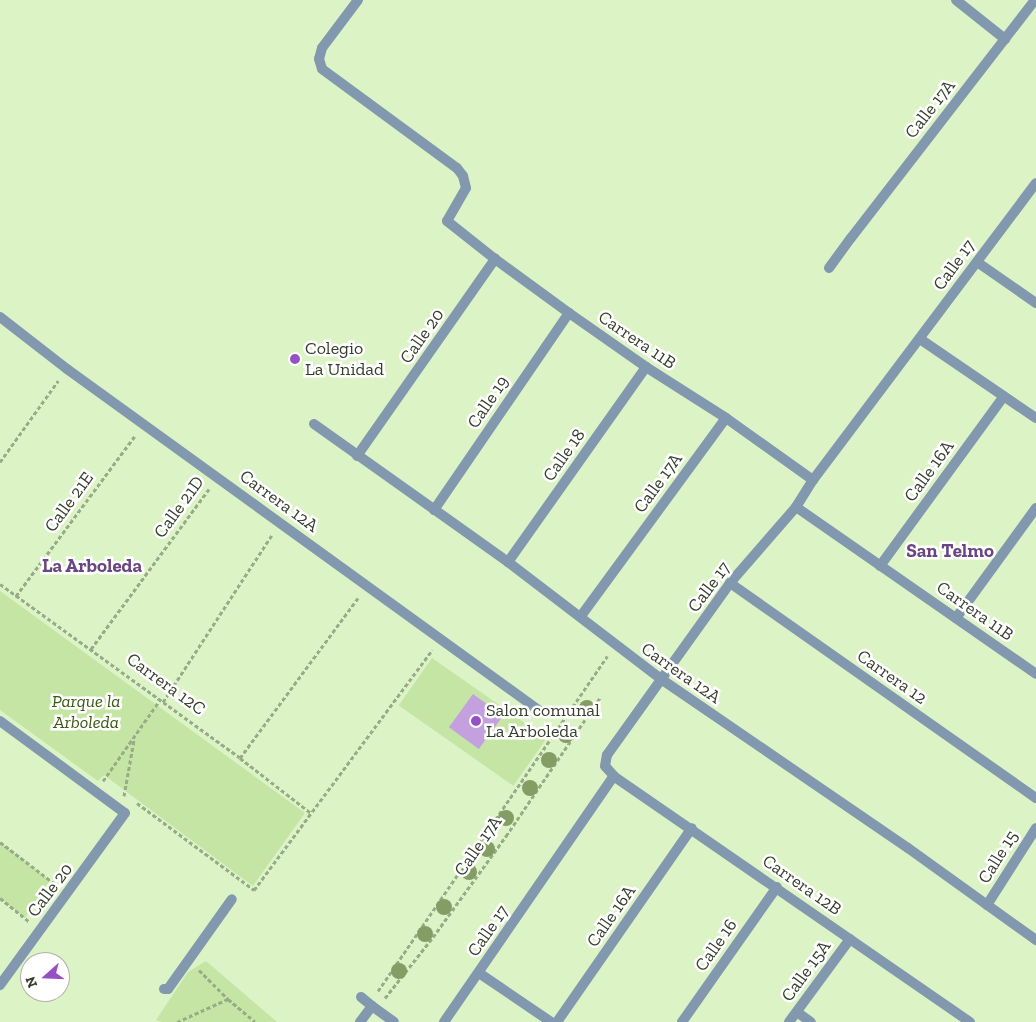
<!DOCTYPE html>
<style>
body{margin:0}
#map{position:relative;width:1036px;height:1022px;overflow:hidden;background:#dcf3c6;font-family:"Zilla Slab",serif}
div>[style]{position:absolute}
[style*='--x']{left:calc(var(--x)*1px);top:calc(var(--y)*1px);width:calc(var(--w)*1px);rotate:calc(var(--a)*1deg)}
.green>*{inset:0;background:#c4e5a4;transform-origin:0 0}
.building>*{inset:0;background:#c4a0de;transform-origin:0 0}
.path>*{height:3px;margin-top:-1.5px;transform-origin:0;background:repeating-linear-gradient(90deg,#98aa88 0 4px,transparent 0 6.5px)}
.service>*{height:10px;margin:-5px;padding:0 5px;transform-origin:5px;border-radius:5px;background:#8298af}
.minor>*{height:10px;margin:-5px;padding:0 5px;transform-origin:5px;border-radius:5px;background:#8298af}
.trees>*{width:16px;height:16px;margin:-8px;border-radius:50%;background:#839d64}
.dots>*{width:14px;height:14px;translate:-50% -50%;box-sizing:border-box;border:2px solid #fff;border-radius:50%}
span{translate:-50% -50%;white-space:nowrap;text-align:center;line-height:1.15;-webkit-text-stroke:5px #fff;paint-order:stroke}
.street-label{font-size:18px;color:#353e2c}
.poi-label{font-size:18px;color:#353e2c}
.left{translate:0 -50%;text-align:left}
.park-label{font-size:18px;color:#3a5713;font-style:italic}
.neighbourhood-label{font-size:19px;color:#694681;font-weight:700}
.north{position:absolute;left:20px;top:952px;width:50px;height:50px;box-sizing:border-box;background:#fff;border:1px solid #aeb2ab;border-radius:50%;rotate:250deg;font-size:14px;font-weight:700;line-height:20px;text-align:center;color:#353e2c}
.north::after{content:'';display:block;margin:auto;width:18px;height:22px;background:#9750c4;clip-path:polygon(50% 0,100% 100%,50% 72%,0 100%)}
</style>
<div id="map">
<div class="green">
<div style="clip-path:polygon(0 591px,305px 813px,253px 886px,104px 775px,98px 781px,0 710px)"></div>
<div style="left:432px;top:658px;width:140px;height:58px;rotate:35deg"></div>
<div style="clip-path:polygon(0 842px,50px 880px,25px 918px,0 898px)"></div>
<div style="clip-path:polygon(206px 961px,277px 1022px,162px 1022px,156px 1020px,188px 972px)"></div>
</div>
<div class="building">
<div style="left:473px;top:694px;width:37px;height:41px;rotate:36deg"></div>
</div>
<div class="path">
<div style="--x:0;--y:462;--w:100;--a:-54.4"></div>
<div style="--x:0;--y:584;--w:296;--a:35.9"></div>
<div style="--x:240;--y:758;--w:90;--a:37.8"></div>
<div style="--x:16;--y:596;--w:199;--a:-53.4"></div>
<div style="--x:91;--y:649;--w:199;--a:-53.6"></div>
<div style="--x:163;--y:702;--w:199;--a:-56.9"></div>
<div style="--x:240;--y:758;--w:199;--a:-53.6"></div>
<div style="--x:103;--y:781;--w:99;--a:-54.9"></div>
<div style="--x:124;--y:796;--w:57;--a:-79.9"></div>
<div style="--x:137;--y:803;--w:146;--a:36.6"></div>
<div style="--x:254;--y:890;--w:299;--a:-53.4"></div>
<div style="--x:0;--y:842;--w:69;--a:37.4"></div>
<div style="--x:0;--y:898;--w:38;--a:39"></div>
<div style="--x:199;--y:970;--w:41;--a:45"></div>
<div style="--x:228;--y:999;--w:35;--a:40"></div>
<div style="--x:378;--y:991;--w:406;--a:-55.6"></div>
<div style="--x:385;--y:998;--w:78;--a:-51.8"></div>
<div style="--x:433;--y:937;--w:125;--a:-54.1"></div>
<div style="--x:506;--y:836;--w:169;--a:-55.8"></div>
<div style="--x:177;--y:1022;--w:56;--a:-24.3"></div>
</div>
<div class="service">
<div style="--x:829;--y:268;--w:37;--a:-54"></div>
<div style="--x:164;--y:989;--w:4;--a:0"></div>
<div style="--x:168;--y:989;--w:110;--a:-54.6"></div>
<div style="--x:361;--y:997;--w:14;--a:39"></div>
</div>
<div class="minor">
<div style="--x:358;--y:0;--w:60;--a:126.9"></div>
<div style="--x:322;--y:48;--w:11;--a:105"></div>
<div style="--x:319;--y:59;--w:10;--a:73"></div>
<div style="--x:322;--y:69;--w:167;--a:36.3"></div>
<div style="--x:457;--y:168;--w:10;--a:53"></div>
<div style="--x:463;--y:176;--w:12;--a:76"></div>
<div style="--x:466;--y:188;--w:38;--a:120"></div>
<div style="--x:447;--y:221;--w:61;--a:38.4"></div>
<div style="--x:495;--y:259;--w:92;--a:36.1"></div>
<div style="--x:569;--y:313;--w:94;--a:35"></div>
<div style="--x:646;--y:367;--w:95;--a:32.5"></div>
<div style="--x:726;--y:418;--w:107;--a:35.5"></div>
<div style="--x:956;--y:0;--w:63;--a:38.5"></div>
<div style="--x:851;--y:238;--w:301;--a:-52.3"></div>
<div style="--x:977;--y:262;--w:72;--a:34.8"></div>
<div style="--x:0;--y:317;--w:85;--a:37.8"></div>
<div style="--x:67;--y:369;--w:584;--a:35.87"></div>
<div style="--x:920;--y:339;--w:140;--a:34.3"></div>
<div style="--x:314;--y:424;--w:238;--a:35.4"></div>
<div style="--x:508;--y:562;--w:193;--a:37.4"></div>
<div style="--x:661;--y:679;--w:299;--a:34.4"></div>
<div style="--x:908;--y:848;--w:158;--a:35.7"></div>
<div style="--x:357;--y:456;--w:241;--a:-55"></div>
<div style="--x:796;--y:507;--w:292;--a:34.8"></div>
<div style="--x:434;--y:510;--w:239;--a:-55.6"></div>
<div style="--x:508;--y:562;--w:239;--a:-54.7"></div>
<div style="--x:880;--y:566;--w:210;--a:-53.9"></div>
<div style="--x:730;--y:583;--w:374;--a:35.1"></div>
<div style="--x:581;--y:616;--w:245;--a:-53.8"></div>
<div style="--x:956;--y:618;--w:136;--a:-54"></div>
<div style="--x:0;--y:721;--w:155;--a:36.4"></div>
<div style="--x:125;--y:813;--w:213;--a:126"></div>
<div style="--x:987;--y:905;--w:91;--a:-57.5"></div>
<div style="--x:479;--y:973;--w:87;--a:34.2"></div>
<div style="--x:797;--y:1012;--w:17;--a:36"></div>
<div style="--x:360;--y:1022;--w:20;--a:-53"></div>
<div style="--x:372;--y:1006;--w:27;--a:36"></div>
<div style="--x:444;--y:1022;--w:299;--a:-55.4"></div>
<div style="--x:557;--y:1022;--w:236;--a:-55.2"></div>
<div style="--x:682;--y:1022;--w:165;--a:-54.9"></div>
<div style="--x:789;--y:1022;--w:103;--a:-53.7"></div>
<div style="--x:970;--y:1022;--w:433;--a:-145.4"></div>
<div style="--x:614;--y:776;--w:13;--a:-132"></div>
<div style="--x:605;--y:766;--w:11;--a:-80"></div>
<div style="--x:607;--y:755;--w:211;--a:-54.4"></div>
<div style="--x:730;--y:583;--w:101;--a:-49"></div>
<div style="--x:796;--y:507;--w:32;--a:-58"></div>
<div style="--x:813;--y:480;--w:371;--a:-53.1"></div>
</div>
<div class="trees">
<div style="left:587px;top:708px"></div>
<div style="left:566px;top:735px"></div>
<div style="left:549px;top:760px"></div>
<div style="left:530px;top:788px"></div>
<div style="left:506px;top:818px"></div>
<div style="left:487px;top:849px"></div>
<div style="left:469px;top:872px"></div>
<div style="left:444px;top:907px"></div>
<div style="left:425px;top:934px"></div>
<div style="left:399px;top:971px"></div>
</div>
<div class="dots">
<div style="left:295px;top:359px;background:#9750c4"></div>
<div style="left:476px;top:721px;background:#9750c4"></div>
</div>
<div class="street-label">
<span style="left:930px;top:109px;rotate:-52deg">Calle 17A</span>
<span style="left:954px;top:265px;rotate:-54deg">Calle 17</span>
<span style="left:422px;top:336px;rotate:-55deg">Calle 20</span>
<span style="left:637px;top:340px;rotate:34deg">Carrera 11B</span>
<span style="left:488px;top:402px;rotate:-56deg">Calle 19</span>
<span style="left:564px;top:455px;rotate:-55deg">Calle 18</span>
<span style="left:929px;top:471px;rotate:-54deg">Calle 16A</span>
<span style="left:658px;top:483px;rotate:-54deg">Calle 17A</span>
<span style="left:279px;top:501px;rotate:36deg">Carrera 12A</span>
<span style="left:69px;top:502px;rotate:-54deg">Calle 21E</span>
<span style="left:179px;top:507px;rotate:-54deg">Calle 21D</span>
<span style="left:709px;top:587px;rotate:-53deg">Calle 17</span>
<span style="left:975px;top:611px;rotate:35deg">Carrera 11B</span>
<span style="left:681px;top:673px;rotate:35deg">Carrera 12A</span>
<span style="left:892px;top:677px;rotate:35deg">Carrera 12</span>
<span style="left:166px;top:684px;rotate:36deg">Carrera 12C</span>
<span style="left:478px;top:846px;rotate:-55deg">Calle 17A</span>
<span style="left:998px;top:857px;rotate:-58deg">Calle 15</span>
<span style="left:802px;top:885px;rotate:35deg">Carrera 12B</span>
<span style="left:50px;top:890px;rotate:-53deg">Calle 20</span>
<span style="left:611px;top:916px;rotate:-55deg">Calle 16A</span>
<span style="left:488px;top:931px;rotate:-55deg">Calle 17</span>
<span style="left:716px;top:945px;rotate:-55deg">Calle 16</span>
<span style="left:806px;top:971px;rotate:-54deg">Calle 15A</span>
</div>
<div class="poi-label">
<span class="left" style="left:305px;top:359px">Colegio<br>La Unidad</span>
<span class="left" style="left:486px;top:721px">Salon comunal<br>La Arboleda</span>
</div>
<div class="park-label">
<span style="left:86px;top:712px">Parque la<br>Arboleda</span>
</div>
<div class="neighbourhood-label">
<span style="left:950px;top:551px">San Telmo</span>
<span style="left:92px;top:566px">La Arboleda</span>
</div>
<div class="north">N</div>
</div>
